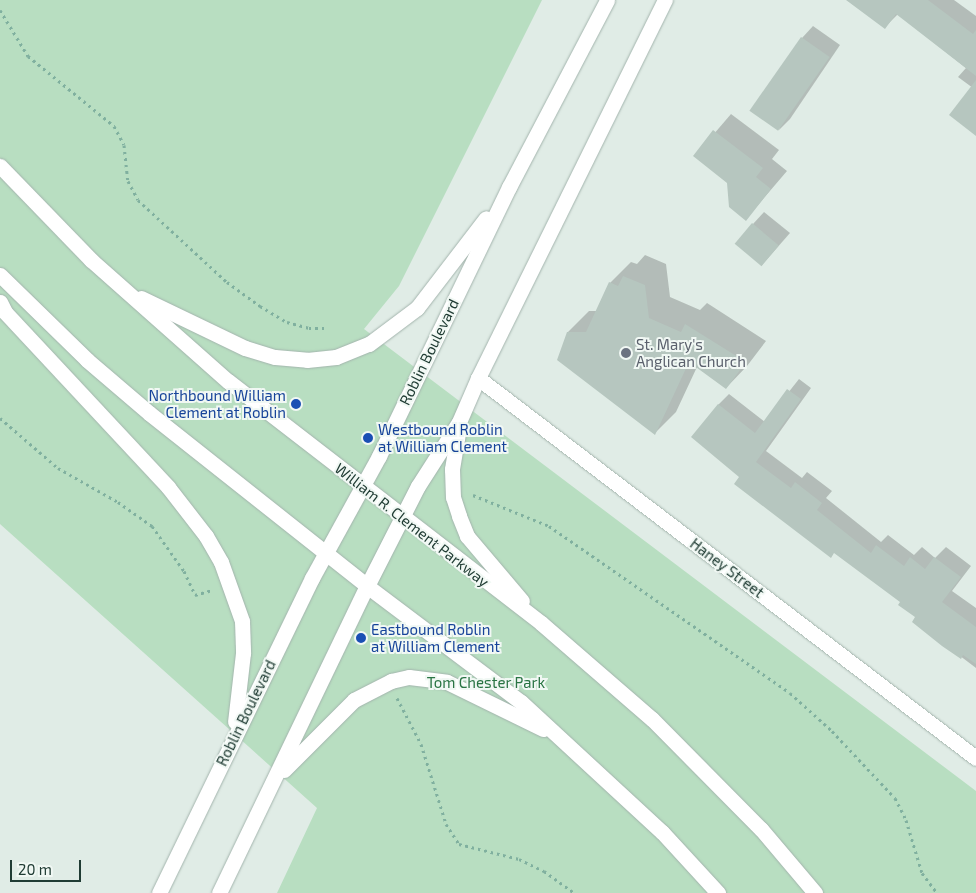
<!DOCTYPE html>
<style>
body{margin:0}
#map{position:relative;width:976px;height:893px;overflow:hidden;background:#e0ece6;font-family:"Exo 2",sans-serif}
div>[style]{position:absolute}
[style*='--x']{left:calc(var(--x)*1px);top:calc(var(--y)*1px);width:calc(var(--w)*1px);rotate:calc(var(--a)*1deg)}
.green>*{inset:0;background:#b8dec1}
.shadow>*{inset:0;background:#0003}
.building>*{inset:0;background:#b6c6bf;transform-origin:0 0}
.path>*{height:3px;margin-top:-1.5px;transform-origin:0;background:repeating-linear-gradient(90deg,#80b09f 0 2.5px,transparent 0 6.5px)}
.roads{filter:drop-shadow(0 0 1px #a3b4ad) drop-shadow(0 0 1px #a3b4ad)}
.minor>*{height:15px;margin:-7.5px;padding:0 7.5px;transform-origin:7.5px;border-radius:7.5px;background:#fff}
.secondary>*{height:15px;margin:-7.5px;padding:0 7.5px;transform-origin:7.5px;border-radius:7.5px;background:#fff}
.dots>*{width:14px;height:14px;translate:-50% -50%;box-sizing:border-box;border:2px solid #f1f8f4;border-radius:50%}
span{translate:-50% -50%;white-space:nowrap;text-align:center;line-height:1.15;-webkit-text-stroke:4px #f1f8f4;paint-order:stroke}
.worship-label{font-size:15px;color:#5b616d}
.left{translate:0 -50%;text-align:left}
.street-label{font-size:15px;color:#203c34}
.transit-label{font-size:15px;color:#164399}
.right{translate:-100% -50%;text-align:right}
.park-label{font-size:15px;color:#297443}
.scale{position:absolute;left:10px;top:860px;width:71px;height:22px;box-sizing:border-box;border:2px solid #203c34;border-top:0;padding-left:6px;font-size:15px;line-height:18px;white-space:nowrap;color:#203c34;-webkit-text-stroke:4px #f1f8f4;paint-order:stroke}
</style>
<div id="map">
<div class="green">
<div style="clip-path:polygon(0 0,542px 0,399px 286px,364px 329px,976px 791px,976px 893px,277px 893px,317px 808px,0 524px)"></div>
</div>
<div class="shadow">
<div style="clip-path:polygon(847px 0,954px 0,976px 16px,976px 128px,973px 88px,958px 77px,966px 68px,898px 14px,885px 27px)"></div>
<div style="clip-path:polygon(813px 26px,840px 45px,790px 119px,779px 130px,802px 38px)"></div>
<div style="clip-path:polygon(731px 114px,779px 150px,772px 159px,787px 171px,746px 219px,728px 182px,695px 156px)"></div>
<div style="clip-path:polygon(764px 212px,790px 233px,762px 265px,753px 224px)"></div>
<div style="clip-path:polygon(645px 255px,666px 264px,670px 297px,700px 310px,707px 303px,766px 341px,747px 366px,726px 388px,697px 367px,676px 412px,655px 433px,568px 332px,589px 311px,597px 311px,610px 283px,631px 262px,637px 264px)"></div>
<div style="clip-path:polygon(799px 379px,811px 388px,766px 451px,802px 478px,807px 472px,832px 491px,826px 498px,881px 542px,888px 535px,914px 555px,922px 547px,935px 558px,946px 547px,971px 566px,952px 591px,976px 608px,976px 668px,914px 621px,917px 617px,901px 602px,741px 477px,718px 405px,729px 394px,765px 422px)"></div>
</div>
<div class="building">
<div style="clip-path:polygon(846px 0,928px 0,973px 34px,976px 30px,976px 76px,896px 14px,885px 29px)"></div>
<div style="left:801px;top:37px;width:35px;height:90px;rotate:35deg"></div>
<div style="clip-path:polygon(976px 80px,976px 136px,949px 115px)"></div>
<div style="clip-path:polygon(713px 130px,763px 168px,756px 177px,771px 189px,746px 221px,729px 207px,727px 183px,693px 156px)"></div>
<div style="left:752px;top:223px;width:35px;height:27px;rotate:40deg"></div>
<div style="clip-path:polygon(623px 276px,645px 285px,649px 318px,681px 332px,685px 324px,746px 362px,726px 389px,689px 362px,655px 435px,557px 360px,567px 332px,586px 332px,609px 282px,618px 286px)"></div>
<div style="clip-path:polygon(787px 389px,801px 399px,756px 462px,791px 488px,795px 482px,822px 503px,817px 510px,871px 553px,876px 545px,904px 566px,910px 557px,925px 569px,934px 557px,961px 577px,942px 602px,976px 627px,976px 664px,963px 655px,961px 659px,942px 646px,912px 622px,915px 617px,898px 605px,900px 602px,834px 553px,831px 558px,734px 484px,739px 477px,691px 437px,718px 404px,755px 433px)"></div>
</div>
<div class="path">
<div style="--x:0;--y:10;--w:54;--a:58.7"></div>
<div style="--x:28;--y:56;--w:111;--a:39.1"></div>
<div style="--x:114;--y:126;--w:21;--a:62"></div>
<div style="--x:124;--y:145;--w:36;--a:84"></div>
<div style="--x:128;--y:181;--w:21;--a:62"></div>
<div style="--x:138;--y:200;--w:121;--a:42.7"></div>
<div style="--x:227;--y:282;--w:41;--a:36"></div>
<div style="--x:260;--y:306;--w:31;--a:31"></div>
<div style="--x:287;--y:322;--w:23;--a:15"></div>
<div style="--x:309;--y:328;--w:19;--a:0"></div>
<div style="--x:0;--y:418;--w:77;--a:40.8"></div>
<div style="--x:58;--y:468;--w:69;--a:29.5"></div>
<div style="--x:118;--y:502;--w:42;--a:35.2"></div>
<div style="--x:152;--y:526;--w:55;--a:54.6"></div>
<div style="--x:184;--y:571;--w:26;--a:65"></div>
<div style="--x:195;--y:595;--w:18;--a:-16"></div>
<div style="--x:473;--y:495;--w:82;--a:22.2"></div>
<div style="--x:549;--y:526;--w:293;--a:34.7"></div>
<div style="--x:790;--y:693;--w:57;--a:42.1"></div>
<div style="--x:832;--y:731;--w:92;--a:46.8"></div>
<div style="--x:895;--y:798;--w:25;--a:63"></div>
<div style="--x:906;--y:820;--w:55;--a:73.2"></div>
<div style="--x:922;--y:873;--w:25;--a:53"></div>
<div style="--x:397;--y:698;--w:52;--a:62.4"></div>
<div style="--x:421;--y:744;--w:84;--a:72.6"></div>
<div style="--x:446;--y:824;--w:24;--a:57"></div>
<div style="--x:459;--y:844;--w:62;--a:14"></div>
<div style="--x:519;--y:859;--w:28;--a:26"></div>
<div style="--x:544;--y:871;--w:37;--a:36"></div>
</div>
<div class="roads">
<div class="minor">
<div style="--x:478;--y:378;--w:626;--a:37.35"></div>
</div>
<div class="secondary">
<div style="--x:0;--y:166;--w:131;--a:45.9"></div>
<div style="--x:91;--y:260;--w:183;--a:41.5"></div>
<div style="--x:228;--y:381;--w:396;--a:37.7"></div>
<div style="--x:541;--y:623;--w:147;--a:40.9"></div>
<div style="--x:652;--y:719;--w:155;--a:45.3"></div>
<div style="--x:761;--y:829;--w:84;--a:49.8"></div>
<div style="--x:0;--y:275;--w:122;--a:44.3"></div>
<div style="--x:87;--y:360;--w:82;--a:40.5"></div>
<div style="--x:149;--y:413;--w:278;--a:38.4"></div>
<div style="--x:367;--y:586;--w:193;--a:37"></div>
<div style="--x:521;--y:702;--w:192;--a:42.7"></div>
<div style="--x:662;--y:832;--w:83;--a:47.4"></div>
<div style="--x:141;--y:298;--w:115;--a:25.7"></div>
<div style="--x:245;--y:348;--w:31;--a:17"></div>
<div style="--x:275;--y:357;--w:32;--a:5"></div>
<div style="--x:307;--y:360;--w:29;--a:-6"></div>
<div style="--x:336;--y:357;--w:35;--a:-22"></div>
<div style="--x:369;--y:344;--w:60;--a:-36.9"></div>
<div style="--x:417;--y:308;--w:113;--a:-52.5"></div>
<div style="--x:0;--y:302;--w:11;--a:63"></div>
<div style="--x:5;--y:312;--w:239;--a:47"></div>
<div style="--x:168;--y:487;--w:62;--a:52.2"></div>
<div style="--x:206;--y:536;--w:30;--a:60"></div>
<div style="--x:221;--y:562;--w:63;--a:70.4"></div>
<div style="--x:242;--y:621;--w:32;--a:88"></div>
<div style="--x:243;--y:653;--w:69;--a:96.6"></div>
<div style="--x:459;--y:427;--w:43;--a:99.5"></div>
<div style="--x:452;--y:469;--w:28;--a:88"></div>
<div style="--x:453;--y:497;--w:20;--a:72"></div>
<div style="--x:459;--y:516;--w:22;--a:68"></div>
<div style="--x:467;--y:536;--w:85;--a:49.8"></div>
<div style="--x:284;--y:770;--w:99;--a:-45"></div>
<div style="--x:354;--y:700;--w:42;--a:-27.2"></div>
<div style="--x:391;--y:681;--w:18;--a:-13"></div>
<div style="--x:409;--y:677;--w:38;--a:7"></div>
<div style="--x:447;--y:682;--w:107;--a:26.1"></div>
<div style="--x:159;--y:893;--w:350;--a:-64.1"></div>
<div style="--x:312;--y:578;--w:139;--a:-61.2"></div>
<div style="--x:379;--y:456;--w:299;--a:-64.2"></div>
<div style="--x:509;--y:187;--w:211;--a:-62.3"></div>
<div style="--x:219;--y:893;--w:341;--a:-64.3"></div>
<div style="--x:367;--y:586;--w:112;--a:-63"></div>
<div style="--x:418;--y:486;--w:76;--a:-57.4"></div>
<div style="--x:459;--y:422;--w:48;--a:-66.6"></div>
<div style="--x:478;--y:378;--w:422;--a:-63.7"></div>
</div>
</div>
<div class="dots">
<div style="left:626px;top:353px;background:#6b7280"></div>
<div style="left:296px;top:404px;background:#1a4fb4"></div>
<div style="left:368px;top:438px;background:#1a4fb4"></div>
<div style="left:361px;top:638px;background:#1a4fb4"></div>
</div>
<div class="worship-label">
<span class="left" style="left:636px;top:353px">St. Mary's<br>Anglican Church</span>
</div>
<div class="street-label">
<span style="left:429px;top:352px;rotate:-64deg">Roblin Boulevard</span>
<span style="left:412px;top:525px;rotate:38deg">William R. Clement Parkway</span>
<span style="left:727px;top:568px;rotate:37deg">Haney Street</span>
<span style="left:246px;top:713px;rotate:-64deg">Roblin Boulevard</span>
</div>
<div class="transit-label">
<span class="right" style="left:286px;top:404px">Northbound William<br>Clement at Roblin</span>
<span class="left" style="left:378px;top:438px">Westbound Roblin<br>at William Clement</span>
<span class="left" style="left:371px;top:638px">Eastbound Roblin<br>at William Clement</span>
</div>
<div class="park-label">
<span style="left:486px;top:683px">Tom Chester Park</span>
</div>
<div class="scale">20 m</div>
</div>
